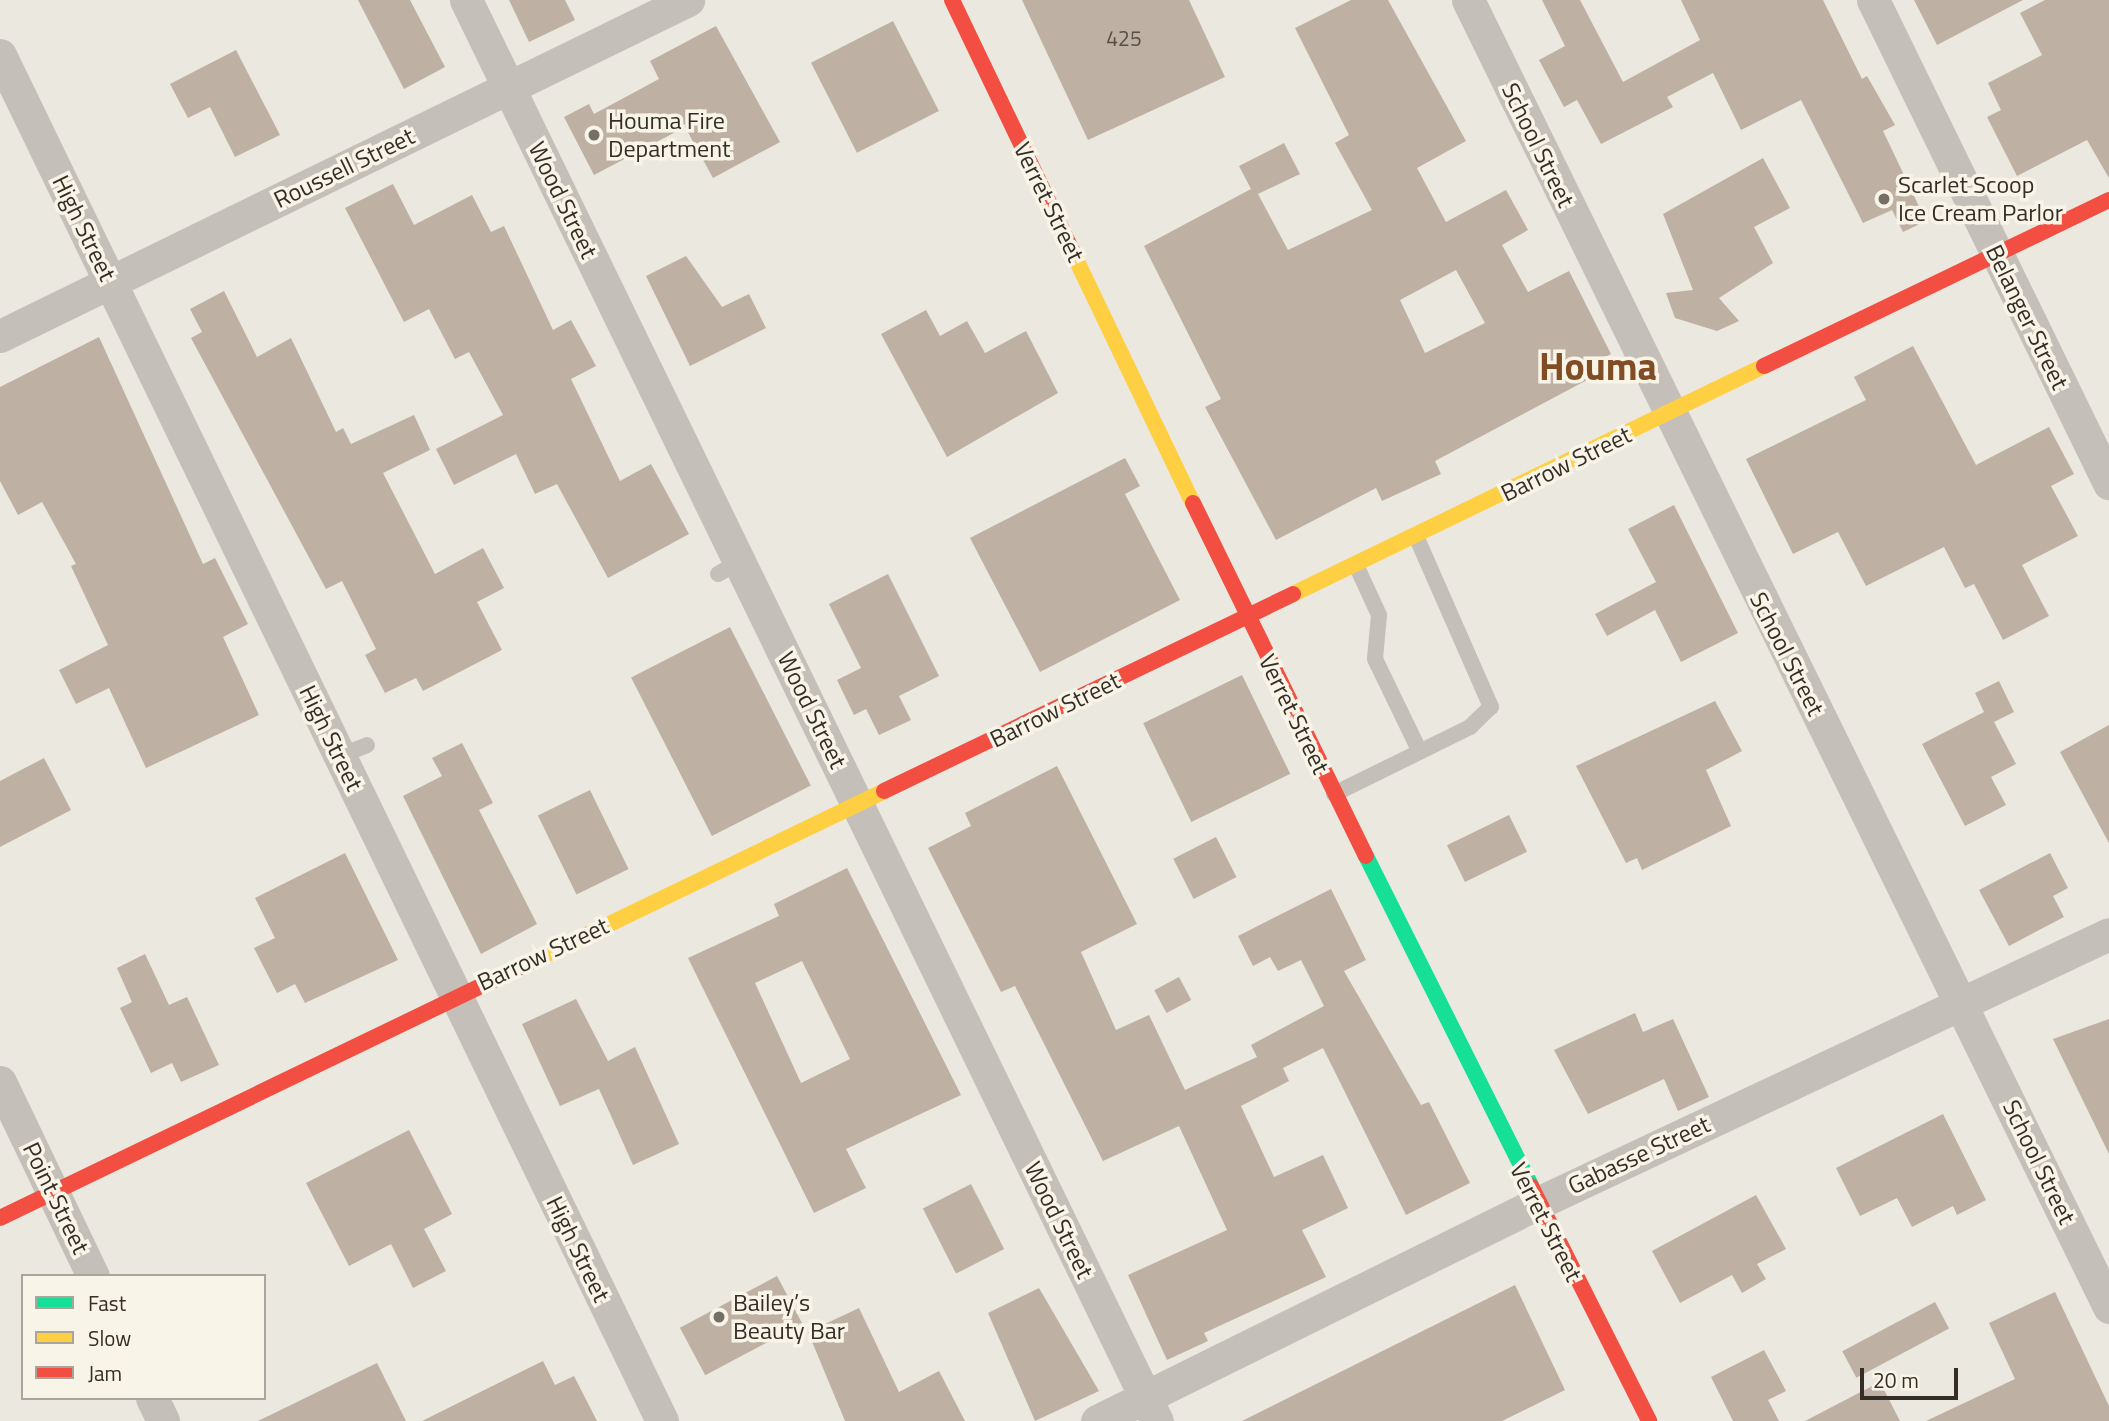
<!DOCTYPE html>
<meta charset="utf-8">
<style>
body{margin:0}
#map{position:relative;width:2109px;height:1421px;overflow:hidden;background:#ebe8e0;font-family:"Titillium Web",sans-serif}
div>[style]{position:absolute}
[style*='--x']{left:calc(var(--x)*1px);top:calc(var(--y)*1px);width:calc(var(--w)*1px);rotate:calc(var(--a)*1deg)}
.building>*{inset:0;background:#beb0a2;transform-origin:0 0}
.lane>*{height:16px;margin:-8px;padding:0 8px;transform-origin:8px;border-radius:8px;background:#c4c0b9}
.street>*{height:33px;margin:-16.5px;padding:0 16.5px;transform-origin:16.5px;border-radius:16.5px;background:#c4c0b9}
.fast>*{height:16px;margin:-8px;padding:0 8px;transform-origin:8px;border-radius:8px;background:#16e098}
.slow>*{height:16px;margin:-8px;padding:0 8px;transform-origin:8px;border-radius:8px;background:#ffcf43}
.jam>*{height:16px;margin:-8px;padding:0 8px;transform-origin:8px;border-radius:8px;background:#f24e42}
.dots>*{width:19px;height:19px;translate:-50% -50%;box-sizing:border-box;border:4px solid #f8f4e7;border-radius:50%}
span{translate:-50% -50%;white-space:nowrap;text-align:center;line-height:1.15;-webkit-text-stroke:7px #f8f4e7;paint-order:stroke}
.number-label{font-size:21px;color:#574e46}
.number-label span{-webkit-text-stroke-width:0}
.poi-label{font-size:24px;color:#352e27}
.left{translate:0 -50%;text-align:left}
.street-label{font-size:24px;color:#352e27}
.town-label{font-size:38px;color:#804d24;font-weight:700}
.legend{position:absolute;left:21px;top:1274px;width:245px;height:126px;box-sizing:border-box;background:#f8f4e7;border:2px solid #aaa59a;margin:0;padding:9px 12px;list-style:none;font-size:21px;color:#352e27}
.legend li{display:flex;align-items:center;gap:14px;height:35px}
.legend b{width:35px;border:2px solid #aaa59a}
.scale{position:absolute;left:1860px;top:1368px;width:98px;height:32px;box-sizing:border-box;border:4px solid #352e27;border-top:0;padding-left:9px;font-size:21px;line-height:24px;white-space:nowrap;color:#352e27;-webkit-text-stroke:5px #f8f4e7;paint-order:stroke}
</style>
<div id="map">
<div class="building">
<div style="clip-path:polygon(358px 0,410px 0,445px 67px,404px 89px)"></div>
<div style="clip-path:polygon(509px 0,565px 0,575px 20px,529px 42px)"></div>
<div style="clip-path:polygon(1022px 0,1189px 0,1225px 77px,1088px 140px)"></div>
<div style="clip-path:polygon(evenodd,1351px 0,1388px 0,1466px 141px,1417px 168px,1446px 222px,1506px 190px,1528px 230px,1502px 245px,1528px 292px,1569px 271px,1611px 354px,1583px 369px,1589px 379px,1435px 461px,1441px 474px,1382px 501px,1376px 488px,1276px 540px,1205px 407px,1221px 399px,1144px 246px,1251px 189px,1239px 166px,1284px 143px,1300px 174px,1258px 194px,1288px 250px,1372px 210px,1335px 143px,1349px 135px,1295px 28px,1351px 0,1456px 270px,1485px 323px,1425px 353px,1400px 300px,1456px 270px)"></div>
<div style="clip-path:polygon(1542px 0,1580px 0,1623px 82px,1700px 40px,1681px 0,1823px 0,1862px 79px,1867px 76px,1895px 125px,1883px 131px,1926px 221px,1903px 232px,1892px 210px,1863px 223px,1801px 100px,1741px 130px,1713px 73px,1667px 97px,1673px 107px,1601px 144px,1577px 100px,1564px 107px,1539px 60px,1565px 46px)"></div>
<div style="clip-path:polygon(1914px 0,2023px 0,1937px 45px)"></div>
<div style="clip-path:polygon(2045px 0,2109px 0,2109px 178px,2087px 140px,2017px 176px,1987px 117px,2001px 110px,1988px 83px,2042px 55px,2020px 13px)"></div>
<div style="left:893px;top:21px;width:101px;height:92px;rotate:63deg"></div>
<div style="clip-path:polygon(716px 26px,780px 142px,713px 178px,685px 127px,594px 175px,564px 117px,589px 104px,594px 114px,659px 79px,650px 61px)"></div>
<div style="clip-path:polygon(236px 50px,280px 135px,235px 157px,210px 107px,188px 118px,170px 84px)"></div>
<div style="clip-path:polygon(1763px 158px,1790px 208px,1754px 227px,1773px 263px,1719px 298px,1739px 321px,1717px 331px,1675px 318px,1666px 293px,1693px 290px,1663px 214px)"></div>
<div style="clip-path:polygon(393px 184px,414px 225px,472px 195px,491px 232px,504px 226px,553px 330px,571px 320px,596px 366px,571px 379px,620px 481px,651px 464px,689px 534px,608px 578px,557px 484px,535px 494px,516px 454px,454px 485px,436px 449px,503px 415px,469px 352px,455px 359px,429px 309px,404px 322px,345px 208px)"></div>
<div style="clip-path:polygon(686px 256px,722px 307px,749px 294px,766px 328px,690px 366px,646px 276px)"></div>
<div style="clip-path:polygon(224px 291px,257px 357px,291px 338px,336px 432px,343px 428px,351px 444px,414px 415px,430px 450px,383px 473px,435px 574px,483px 548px,504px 588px,477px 602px,502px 650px,423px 691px,416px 678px,385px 693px,365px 655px,376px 649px,342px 581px,326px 589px,191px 338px,202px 332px,190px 309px)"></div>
<div style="clip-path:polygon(926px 310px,940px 336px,967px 321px,985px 353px,1026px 331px,1058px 393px,947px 457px,881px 334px)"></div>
<div style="clip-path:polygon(99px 337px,203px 564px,215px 558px,248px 624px,223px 637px,259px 715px,146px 768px,109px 688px,76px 704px,59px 670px,108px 645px,71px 566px,76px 564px,42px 502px,18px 515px,0 481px,0 387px)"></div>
<div style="clip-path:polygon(1913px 346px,1976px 465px,2049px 427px,2074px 474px,2051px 486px,2078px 536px,2022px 565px,2049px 616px,2003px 640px,1974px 584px,1965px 588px,1944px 547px,1866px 586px,1838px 532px,1793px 554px,1746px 459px,1866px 400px,1854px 377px)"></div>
<div style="clip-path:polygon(1125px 458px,1140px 486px,1125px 494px,1180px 600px,1040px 672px,970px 538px)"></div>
<div style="clip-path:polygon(1674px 505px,1738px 633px,1681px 662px,1655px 610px,1607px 636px,1595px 614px,1656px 582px,1628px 529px)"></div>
<div style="clip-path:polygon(888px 574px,939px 676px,899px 696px,911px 720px,879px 735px,866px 709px,854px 715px,837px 680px,861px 668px,829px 604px)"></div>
<div style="left:730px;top:627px;width:178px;height:111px;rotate:63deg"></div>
<div style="left:1242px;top:675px;width:110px;height:110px;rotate:64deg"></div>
<div style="clip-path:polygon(1999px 681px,2014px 712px,1994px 722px,2016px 764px,1991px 777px,2006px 805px,1965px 826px,1922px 744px,1984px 712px,1975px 693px)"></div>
<div style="clip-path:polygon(1715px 701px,1742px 751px,1706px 770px,1731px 826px,1642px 870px,1637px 858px,1626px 863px,1576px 766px)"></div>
<div style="clip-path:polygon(2109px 725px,2109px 843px,2060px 752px)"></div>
<div style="clip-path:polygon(462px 743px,493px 803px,479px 810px,537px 924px,481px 954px,403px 796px,442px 776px,432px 758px)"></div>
<div style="clip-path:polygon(44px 758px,71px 810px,0 847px,0 781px)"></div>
<div style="clip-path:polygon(1057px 766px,1137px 924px,1081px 952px,1116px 1030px,1149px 1015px,1185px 1090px,1257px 1057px,1251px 1045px,1324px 1006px,1301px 960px,1278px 971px,1270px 957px,1253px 966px,1238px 936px,1331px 889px,1366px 960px,1344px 971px,1421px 1105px,1429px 1102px,1470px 1183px,1406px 1215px,1323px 1048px,1283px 1068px,1289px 1081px,1241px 1106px,1274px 1177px,1323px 1155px,1348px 1208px,1302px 1230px,1326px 1277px,1204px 1333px,1208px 1341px,1167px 1360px,1128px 1275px,1227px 1230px,1179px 1126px,1103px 1161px,1015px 986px,1001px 992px,928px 848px,971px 826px,965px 813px)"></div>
<div style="left:590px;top:790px;width:88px;height:58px;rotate:64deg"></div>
<div style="left:1509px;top:815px;width:41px;height:69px;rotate:64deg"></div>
<div style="left:1216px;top:837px;width:45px;height:48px;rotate:63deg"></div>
<div style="clip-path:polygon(345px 853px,398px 960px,305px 1003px,295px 984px,277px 993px,254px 948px,275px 938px,255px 898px)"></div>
<div style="clip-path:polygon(2050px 853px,2068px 888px,2053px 896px,2064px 917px,2009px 946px,1979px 890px)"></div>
<div style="clip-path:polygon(evenodd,847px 868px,961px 1095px,846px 1149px,866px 1188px,814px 1213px,688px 958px,779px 916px,774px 904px,847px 868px,802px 961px,850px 1059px,801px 1083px,755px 983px,802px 961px)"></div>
<div style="clip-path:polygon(145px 954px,169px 1005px,187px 997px,219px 1065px,181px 1082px,172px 1063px,151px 1073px,120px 1008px,132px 1002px,117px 968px)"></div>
<div style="left:1179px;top:977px;width:26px;height:28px;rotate:62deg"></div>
<div style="clip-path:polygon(576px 999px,608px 1061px,635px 1047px,679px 1144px,633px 1165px,599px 1089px,560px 1106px,522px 1024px)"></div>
<div style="clip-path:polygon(1635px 1013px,1643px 1032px,1673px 1019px,1709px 1097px,1678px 1111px,1664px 1079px,1588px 1114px,1554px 1050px)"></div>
<div style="clip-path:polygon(2109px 1019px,2109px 1154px,2053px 1039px)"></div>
<div style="clip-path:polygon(1943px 1114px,1986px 1200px,1957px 1215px,1953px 1206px,1912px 1227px,1897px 1198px,1860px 1216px,1836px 1168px)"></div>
<div style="clip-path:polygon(409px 1130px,452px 1214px,424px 1229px,446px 1271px,413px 1288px,391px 1244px,349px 1266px,306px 1183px)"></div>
<div style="left:971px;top:1184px;width:73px;height:54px;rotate:63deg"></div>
<div style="clip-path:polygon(1756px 1195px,1786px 1249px,1757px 1264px,1766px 1279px,1742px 1293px,1732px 1275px,1680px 1303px,1652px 1251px)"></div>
<div style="left:777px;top:1276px;width:54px;height:110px;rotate:62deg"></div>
<div style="clip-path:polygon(1515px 1285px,1565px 1390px,1502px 1421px,1242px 1421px)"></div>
<div style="clip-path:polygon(1039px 1288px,1099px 1391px,1035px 1421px,988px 1313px)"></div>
<div style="clip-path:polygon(2055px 1292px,2109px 1406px,2109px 1421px,1926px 1421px,2015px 1379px,1989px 1323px)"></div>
<div style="left:1935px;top:1302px;width:30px;height:105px;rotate:62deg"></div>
<div style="clip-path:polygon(859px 1308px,899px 1392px,939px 1371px,965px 1421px,845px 1421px,808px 1332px)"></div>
<div style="clip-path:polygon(1764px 1350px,1786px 1391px,1768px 1400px,1779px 1421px,1733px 1421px,1711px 1377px)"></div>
<div style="clip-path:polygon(543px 1361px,555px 1385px,574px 1376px,597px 1421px,422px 1421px)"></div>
<div style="clip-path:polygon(377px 1363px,406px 1421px,258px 1421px)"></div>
<div style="clip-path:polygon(1880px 1382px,1900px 1421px,1805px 1421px)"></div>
</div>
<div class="lane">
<div style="--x:1356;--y:565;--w:55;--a:65.3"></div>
<div style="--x:1379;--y:615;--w:44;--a:95.2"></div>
<div style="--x:1375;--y:659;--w:103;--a:64.2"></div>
<div style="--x:718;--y:574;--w:24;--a:-30"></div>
<div style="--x:340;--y:756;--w:29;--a:-22"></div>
<div style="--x:1334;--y:794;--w:152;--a:-26.2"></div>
<div style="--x:1470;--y:727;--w:29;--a:-44"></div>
<div style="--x:1491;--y:707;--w:187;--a:-113.7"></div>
</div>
<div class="street">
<div style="--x:466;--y:0;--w:1580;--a:64.07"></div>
<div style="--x:1468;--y:0;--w:1456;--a:63.87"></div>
<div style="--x:1873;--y:0;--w:538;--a:63.96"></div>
<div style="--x:0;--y:55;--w:1518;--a:64.14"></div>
<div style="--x:0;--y:336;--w:766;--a:-26.03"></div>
<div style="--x:0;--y:1082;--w:215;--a:64.4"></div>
<div style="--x:152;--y:1398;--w:25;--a:64"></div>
<div style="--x:1097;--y:1421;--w:490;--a:-26.3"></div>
<div style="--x:1536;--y:1204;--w:633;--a:-25.23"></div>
</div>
<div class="fast">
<div style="--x:1366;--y:856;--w:369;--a:63.4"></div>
</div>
<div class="slow">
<div style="--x:1072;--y:251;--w:280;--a:64.4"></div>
<div style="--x:1293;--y:594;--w:523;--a:-25.83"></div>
<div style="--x:537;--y:959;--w:386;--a:-25.8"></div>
</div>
<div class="jam">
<div style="--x:952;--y:0;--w:278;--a:64.4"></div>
<div style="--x:1764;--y:366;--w:383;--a:-25.7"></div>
<div style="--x:1193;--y:503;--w:393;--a:63.9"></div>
<div style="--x:884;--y:791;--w:454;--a:-25.7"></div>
<div style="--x:1531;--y:1186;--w:263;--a:63.3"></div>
<div style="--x:0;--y:1218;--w:596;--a:-25.75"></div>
</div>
<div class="dots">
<div style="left:594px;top:135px;background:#756f68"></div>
<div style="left:1884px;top:199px;background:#756f68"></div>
<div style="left:719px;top:1317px;background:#756f68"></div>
</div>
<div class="number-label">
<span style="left:1124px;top:38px">425</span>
</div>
<div class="poi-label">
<span class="left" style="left:608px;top:135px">Houma Fire<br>Department</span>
<span class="left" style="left:1898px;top:199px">Scarlet Scoop<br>Ice Cream Parlor</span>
<span class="left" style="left:733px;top:1317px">Bailey’s<br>Beauty Bar</span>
</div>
<div class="street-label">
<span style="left:1538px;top:145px;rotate:64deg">School Street</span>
<span style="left:344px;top:168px;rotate:-26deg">Roussell Street</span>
<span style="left:563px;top:200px;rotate:64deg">Wood Street</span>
<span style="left:1049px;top:202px;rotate:64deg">Verret Street</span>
<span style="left:84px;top:228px;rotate:64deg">High Street</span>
<span style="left:2027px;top:317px;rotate:64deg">Belanger Street</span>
<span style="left:1566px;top:464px;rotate:-26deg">Barrow Street</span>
<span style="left:1787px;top:654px;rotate:63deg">School Street</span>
<span style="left:812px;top:710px;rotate:64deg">Wood Street</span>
<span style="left:1055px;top:710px;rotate:-26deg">Barrow Street</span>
<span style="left:1294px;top:714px;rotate:64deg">Verret Street</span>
<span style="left:331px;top:738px;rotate:64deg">High Street</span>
<span style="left:543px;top:954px;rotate:-25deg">Barrow Street</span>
<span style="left:1639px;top:1155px;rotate:-25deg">Gabasse Street</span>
<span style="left:2039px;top:1162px;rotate:64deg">School Street</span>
<span style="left:56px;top:1198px;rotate:64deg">Point Street</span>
<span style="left:1059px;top:1220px;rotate:64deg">Wood Street</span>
<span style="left:1546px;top:1222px;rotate:63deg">Verret Street</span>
<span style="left:578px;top:1249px;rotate:64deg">High Street</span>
</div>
<div class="town-label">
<span style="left:1598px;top:367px">Houma</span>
</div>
<ul class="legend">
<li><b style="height:9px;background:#16e098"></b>Fast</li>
<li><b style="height:9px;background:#ffcf43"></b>Slow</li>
<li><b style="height:9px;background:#f24e42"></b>Jam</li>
</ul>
<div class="scale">20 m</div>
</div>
